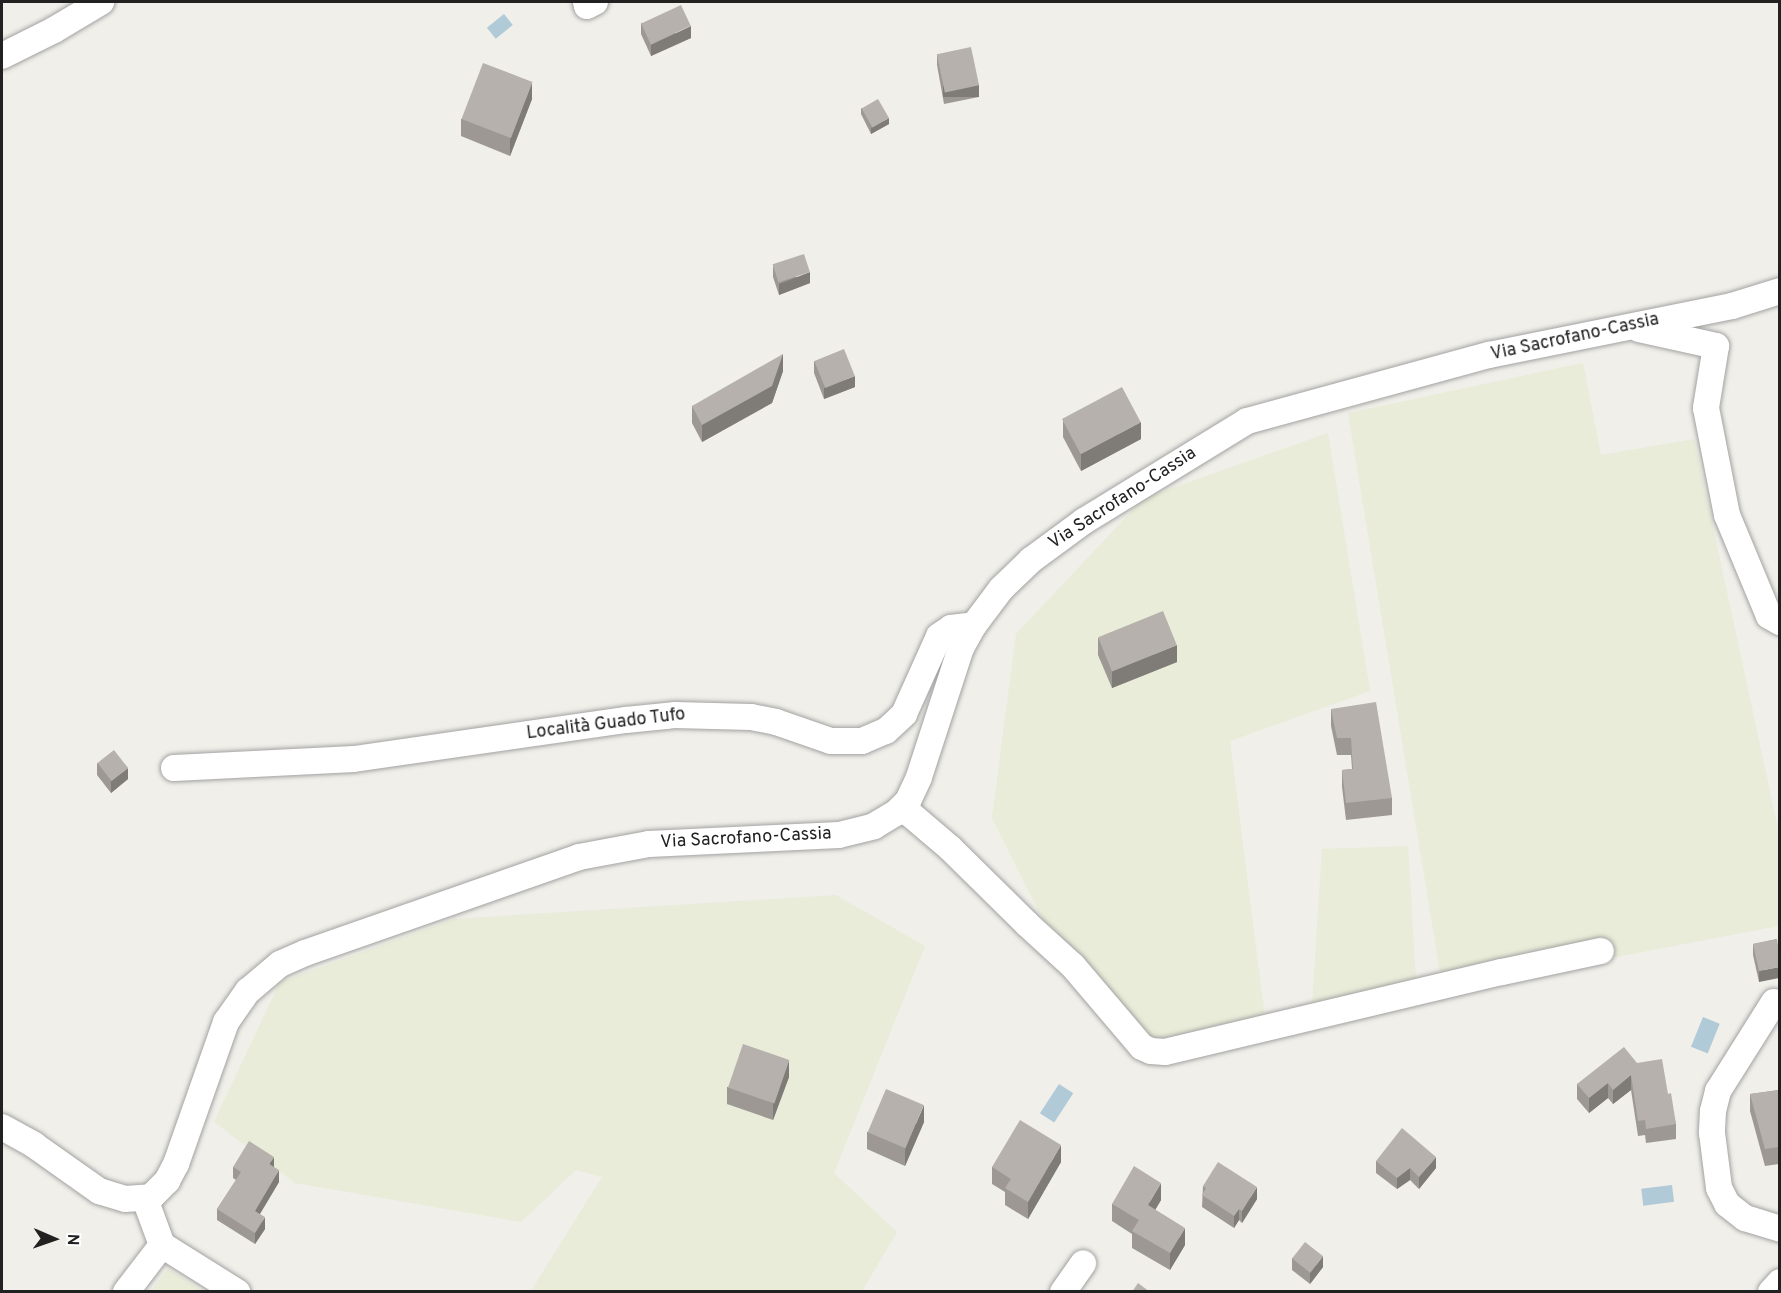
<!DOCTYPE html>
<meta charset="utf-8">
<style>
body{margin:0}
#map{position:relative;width:1781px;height:1293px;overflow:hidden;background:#f0efe9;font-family:Overpass,sans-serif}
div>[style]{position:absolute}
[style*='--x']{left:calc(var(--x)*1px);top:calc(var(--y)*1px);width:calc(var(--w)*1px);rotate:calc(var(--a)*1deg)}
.farmland>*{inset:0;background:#e8ecd8}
.water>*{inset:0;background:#b0cad8;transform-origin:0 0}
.roads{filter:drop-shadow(0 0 2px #a2a2a2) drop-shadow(0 0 2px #a2a2a2)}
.minor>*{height:26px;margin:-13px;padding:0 13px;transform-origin:13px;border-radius:13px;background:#fff}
.wall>*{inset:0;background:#9d9894}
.shaded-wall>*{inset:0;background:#7f7c78;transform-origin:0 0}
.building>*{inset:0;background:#b6b1ac;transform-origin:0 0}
span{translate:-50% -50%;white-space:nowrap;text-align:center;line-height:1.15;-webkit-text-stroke:4.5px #fff;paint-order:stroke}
.street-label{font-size:18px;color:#212121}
.frame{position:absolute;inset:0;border:3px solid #212121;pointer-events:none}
.north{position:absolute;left:24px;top:1209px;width:60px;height:60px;-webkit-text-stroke:4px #fff;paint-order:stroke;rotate:92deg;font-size:16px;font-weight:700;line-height:24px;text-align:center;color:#212121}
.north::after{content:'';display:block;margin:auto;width:21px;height:27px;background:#212121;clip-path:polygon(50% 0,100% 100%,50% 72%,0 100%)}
</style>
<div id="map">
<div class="farmland">
<div style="clip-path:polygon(1583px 363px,1601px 455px,1694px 439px,1779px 833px,1779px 926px,1443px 990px,1348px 413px)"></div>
<div style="clip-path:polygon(1328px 433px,1370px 691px,1230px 741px,1265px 1018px,1157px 1048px,1063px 960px,992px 818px,1016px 634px,1144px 498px)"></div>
<div style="clip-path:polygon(1408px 846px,1416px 982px,1312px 1007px,1322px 849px)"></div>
<div style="clip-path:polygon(836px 895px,925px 946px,834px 1173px,897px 1232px,862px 1291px,531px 1291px,602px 1177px,576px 1170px,521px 1222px,295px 1183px,214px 1122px,280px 982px,454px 919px)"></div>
<div style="clip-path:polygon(168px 1269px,203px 1291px,151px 1291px)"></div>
</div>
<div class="water">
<div style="left:504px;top:14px;width:14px;height:22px;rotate:51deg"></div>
<div style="left:1703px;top:1017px;width:18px;height:32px;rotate:22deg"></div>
<div style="left:1059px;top:1084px;width:17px;height:35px;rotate:33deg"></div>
<div style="left:1672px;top:1185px;width:17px;height:31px;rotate:83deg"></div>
</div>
<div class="roads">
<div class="minor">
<div style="--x:586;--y:2;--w:4;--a:76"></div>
<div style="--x:587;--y:6;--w:9;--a:-27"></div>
<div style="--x:2;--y:56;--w:58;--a:-26.6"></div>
<div style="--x:54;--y:30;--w:55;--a:-30.8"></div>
<div style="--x:1639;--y:329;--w:79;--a:12.4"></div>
<div style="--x:1716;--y:346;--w:63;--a:99.2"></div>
<div style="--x:1706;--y:408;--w:109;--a:78.9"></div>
<div style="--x:1727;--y:515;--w:109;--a:67.4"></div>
<div style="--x:1769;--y:616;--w:13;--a:29"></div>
<div style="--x:174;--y:768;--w:180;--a:-2.9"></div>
<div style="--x:354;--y:759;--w:275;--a:-8.2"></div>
<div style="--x:626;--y:720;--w:49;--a:-5.8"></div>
<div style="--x:675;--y:715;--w:76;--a:1.5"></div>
<div style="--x:751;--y:717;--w:25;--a:11"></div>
<div style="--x:776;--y:722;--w:58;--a:19.1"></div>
<div style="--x:831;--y:741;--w:31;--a:0"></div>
<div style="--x:862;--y:741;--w:26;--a:-23"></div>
<div style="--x:886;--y:731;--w:25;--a:-43"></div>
<div style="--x:904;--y:714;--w:85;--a:-65.8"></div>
<div style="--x:939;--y:636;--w:14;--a:-34"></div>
<div style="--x:951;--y:628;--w:23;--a:-7"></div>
<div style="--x:903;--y:808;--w:62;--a:40.4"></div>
<div style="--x:950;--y:848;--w:108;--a:44.6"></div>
<div style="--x:1027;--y:924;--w:62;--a:42.4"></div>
<div style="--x:1073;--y:966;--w:106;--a:49.6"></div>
<div style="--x:1142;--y:1047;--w:10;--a:24"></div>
<div style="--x:1151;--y:1051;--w:14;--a:4"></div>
<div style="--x:1165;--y:1052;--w:346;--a:-13.4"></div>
<div style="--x:1502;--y:972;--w:101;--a:-12"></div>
<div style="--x:1774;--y:1002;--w:105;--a:122.2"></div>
<div style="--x:1718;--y:1091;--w:21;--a:104"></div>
<div style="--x:1713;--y:1111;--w:22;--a:93"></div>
<div style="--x:1712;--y:1133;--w:55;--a:82.7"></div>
<div style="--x:1719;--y:1188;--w:18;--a:63"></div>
<div style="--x:1727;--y:1204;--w:23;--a:38"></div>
<div style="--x:1745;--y:1218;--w:37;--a:17"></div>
<div style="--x:2;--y:1127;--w:37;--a:29"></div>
<div style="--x:34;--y:1145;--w:80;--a:35.3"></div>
<div style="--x:99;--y:1191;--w:27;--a:17"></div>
<div style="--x:125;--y:1199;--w:26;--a:-4"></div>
<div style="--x:151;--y:1197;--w:23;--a:-45"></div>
<div style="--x:167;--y:1181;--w:19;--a:-62"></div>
<div style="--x:176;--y:1164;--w:151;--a:-70.6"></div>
<div style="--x:226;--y:1022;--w:38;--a:-55"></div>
<div style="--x:248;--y:991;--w:42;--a:-40.2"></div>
<div style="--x:280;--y:964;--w:27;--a:-24"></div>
<div style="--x:305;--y:953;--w:290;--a:-19.3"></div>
<div style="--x:579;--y:857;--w:71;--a:-10.5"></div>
<div style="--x:649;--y:844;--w:190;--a:-2.7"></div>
<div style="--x:839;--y:835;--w:36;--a:-14"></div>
<div style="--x:874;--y:826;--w:26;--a:-31"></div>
<div style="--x:896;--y:813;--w:17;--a:-45"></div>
<div style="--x:908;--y:801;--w:26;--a:-65"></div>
<div style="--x:919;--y:777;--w:136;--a:-72"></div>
<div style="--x:961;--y:648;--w:26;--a:-61"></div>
<div style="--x:974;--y:625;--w:45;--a:-53.1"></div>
<div style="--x:1001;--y:589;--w:42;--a:-44"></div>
<div style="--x:1031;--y:560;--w:66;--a:-36.3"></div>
<div style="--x:1084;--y:521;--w:191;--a:-31.5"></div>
<div style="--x:1247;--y:421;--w:251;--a:-15.3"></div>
<div style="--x:1489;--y:355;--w:248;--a:-11.4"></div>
<div style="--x:1732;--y:306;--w:50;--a:-17.4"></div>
<div style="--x:145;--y:1199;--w:49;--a:69.7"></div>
<div style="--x:162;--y:1245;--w:89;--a:32.1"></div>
<div style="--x:126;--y:1292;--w:59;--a:-52.5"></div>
<div style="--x:1063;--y:1292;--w:35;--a:-55"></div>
<div style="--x:1771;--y:1292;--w:13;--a:-48"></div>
</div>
</div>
<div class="wall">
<div style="clip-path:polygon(641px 23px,691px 38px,651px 56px,641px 34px)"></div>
<div style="clip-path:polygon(937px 54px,979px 97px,944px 104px,937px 65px)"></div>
<div style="clip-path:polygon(532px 99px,510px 156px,461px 136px,461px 119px)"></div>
<div style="clip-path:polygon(861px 108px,889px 124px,871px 134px,861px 114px)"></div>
<div style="clip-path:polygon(773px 266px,810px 283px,779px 295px,773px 277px)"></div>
<div style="clip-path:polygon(814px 361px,855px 387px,824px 399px,814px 373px)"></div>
<div style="clip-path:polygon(783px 371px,772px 403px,702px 442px,692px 423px,692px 406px)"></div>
<div style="clip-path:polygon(1063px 420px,1141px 439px,1081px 471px,1063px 437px)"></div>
<div style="clip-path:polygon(1098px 638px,1177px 662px,1112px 688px,1098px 655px)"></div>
<div style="clip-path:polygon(1331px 709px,1392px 798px,1392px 815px,1346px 820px,1342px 787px,1342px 770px,1352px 769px,1351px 755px,1337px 755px,1331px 726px)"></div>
<div style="clip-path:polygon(97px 763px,128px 779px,111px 793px,97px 775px)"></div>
<div style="clip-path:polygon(1777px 939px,1759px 982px,1753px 955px,1753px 944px)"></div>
<div style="clip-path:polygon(1637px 1063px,1668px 1094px,1676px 1124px,1676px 1139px,1646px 1143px,1645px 1135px,1638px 1136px,1631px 1090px,1613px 1104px,1608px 1098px,1589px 1113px,1577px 1099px,1577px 1084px)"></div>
<div style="clip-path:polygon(789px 1077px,773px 1120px,727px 1104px,727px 1087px)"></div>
<div style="clip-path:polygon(1779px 1090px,1779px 1164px,1765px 1166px,1750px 1111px,1750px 1094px)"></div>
<div style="clip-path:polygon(924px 1122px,905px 1166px,867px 1149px,867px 1132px)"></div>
<div style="clip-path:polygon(1376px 1161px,1436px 1168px,1419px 1189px,1410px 1180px,1397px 1189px,1376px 1173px)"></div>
<div style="clip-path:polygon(1061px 1162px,1028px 1219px,1005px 1205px,1005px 1192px,992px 1184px,992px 1167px)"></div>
<div style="clip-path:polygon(233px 1167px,274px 1167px,279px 1182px,260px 1214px,265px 1229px,255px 1244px,217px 1220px,217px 1209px,236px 1180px,233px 1178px)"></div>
<div style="clip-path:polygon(1203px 1186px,1257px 1199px,1242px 1223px,1239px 1220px,1234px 1228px,1202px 1207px)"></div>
<div style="clip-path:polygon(1161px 1200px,1155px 1210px,1185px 1245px,1170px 1270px,1132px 1248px,1132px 1234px,1112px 1221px,1112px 1204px)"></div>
<div style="clip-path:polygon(1292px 1258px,1323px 1267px,1310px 1284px,1292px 1270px)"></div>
</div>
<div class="shaded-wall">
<div style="clip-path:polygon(691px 26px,691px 38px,651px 56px,651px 45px)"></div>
<div style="clip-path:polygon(532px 82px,532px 99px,510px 156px,510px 139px)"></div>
<div style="left:979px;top:85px;width:12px;height:36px;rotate:90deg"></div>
<div style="clip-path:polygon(889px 118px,889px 124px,871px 134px,871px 128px)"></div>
<div style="clip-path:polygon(810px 272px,810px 283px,779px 295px,779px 284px)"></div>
<div style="clip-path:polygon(783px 354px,783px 371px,772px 403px,702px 442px,702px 425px)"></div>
<div style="clip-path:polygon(855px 376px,855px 387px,824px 399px,824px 388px)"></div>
<div style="clip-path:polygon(1141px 422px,1141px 439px,1081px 471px,1081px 454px)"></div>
<div style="clip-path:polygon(1177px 645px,1177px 662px,1112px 688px,1112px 671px)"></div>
<div style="clip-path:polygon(128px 768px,128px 779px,111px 793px,111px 781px)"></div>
<div style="clip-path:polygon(1779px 967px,1779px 978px,1759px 982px,1759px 971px)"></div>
<div style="clip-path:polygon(789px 1060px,789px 1077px,773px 1120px,773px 1103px)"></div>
<div style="clip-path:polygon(1631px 1075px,1631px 1090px,1613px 1104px,1613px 1090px)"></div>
<div style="clip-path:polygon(1608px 1083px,1608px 1098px,1589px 1113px,1589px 1098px)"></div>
<div style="clip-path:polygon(924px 1105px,924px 1122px,905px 1166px,905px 1149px)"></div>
<div style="clip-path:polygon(1061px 1145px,1061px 1162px,1028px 1219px,1028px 1202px)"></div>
<div style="clip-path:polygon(274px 1157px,274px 1168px,269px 1164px)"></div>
<div style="clip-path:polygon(1436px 1157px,1436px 1168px,1419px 1189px,1419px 1177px)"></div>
<div style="clip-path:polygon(1410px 1168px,1410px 1180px,1397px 1189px,1397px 1178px)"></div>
<div style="clip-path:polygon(279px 1170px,279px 1182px,255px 1222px,255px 1211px)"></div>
<div style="clip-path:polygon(1161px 1183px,1161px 1200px,1148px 1222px,1148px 1205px)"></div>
<div style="clip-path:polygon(1257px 1187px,1257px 1199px,1242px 1223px,1242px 1211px)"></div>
<div style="clip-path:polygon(1239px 1209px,1239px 1220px,1234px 1228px,1234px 1216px)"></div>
<div style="clip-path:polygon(265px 1217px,265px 1229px,255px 1244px,255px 1233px)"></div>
<div style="clip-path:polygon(1185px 1228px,1185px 1245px,1170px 1270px,1170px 1253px)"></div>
<div style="clip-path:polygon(1323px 1256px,1323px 1267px,1310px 1284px,1310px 1273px)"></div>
</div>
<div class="building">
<div style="left:681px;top:5px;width:23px;height:44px;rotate:65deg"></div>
<div style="left:971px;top:47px;width:39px;height:35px;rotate:78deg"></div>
<div style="left:483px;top:63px;width:53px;height:60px;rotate:21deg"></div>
<div style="left:878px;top:99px;width:22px;height:19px;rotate:60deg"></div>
<div style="left:804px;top:254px;width:19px;height:33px;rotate:72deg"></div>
<div style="left:844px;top:349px;width:29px;height:32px;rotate:68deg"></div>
<div style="clip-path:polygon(783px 354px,772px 386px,702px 425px,692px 406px)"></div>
<div style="left:1122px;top:387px;width:40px;height:68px;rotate:62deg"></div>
<div style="left:1163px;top:611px;width:37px;height:70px;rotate:68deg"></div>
<div style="clip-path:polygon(1376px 702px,1392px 798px,1346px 803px,1342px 770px,1353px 769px,1351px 738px,1337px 738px,1331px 709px)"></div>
<div style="left:114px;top:750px;width:23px;height:21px;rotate:52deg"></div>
<div style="clip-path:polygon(1777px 939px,1779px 951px,1779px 967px,1759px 971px,1753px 944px)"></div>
<div style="left:743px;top:1044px;width:49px;height:46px;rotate:19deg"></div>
<div style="clip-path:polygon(1624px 1047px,1637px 1063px,1662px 1059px,1668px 1094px,1671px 1093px,1676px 1124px,1646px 1129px,1645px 1120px,1638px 1121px,1631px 1075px,1613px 1090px,1608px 1083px,1589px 1098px,1577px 1084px)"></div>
<div style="left:886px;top:1089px;width:41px;height:47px;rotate:23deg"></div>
<div style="clip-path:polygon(1779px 1090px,1779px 1147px,1765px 1149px,1750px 1094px)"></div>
<div style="clip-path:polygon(1020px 1120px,1061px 1145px,1028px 1202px,1005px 1188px,1011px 1179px,992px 1167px)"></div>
<div style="clip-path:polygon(1402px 1128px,1436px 1157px,1419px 1177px,1410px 1168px,1397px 1178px,1376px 1161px)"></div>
<div style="clip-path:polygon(249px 1141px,274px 1157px,269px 1164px,279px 1170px,255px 1211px,265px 1217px,255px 1233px,217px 1209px,241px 1172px,233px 1167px)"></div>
<div style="clip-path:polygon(1218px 1162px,1257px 1187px,1242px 1211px,1239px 1209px,1234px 1216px,1202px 1195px,1206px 1188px,1203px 1186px)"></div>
<div style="clip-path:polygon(1134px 1166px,1161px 1183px,1148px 1205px,1185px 1228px,1170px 1253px,1132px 1231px,1139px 1220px,1112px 1204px)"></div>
<div style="left:1305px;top:1242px;width:23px;height:21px;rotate:38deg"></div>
<div style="clip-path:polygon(1138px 1283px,1150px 1292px,1132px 1292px)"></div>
</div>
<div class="street-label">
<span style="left:1575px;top:338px;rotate:-12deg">Via Sacrofano-Cassia</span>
<span style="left:1123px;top:499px;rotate:-33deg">Via Sacrofano-Cassia</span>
<span style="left:606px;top:725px;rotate:-7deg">Località Guado Tufo</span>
<span style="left:746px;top:839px;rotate:-3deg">Via Sacrofano-Cassia</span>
</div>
<div class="frame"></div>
<div class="north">N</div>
</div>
